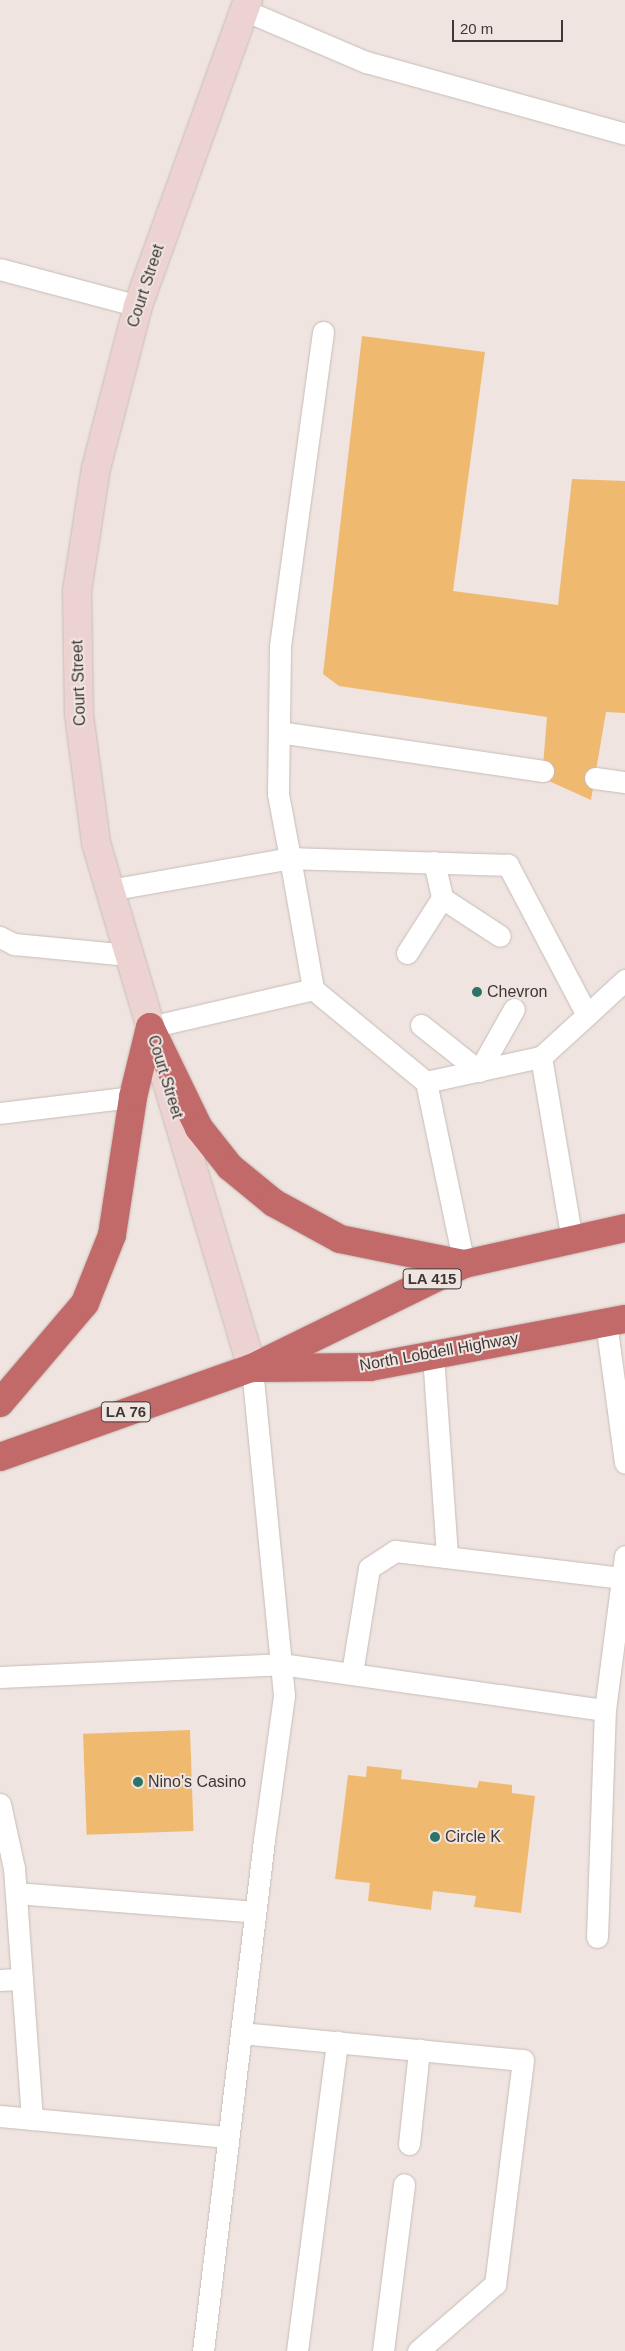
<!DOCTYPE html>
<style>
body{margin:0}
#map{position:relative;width:625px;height:2351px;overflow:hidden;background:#efe4df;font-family:Helvetica,sans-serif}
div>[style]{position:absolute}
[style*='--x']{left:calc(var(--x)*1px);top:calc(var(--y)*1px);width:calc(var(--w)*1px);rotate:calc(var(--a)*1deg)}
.building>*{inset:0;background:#efba70;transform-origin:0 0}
.roads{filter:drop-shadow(0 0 1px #c6bcb7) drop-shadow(0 0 1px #c6bcb7)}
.lane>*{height:21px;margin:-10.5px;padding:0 10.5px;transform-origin:10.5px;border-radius:10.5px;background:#fff}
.secondary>*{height:28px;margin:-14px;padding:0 14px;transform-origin:14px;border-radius:14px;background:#edd2d2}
.highway>*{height:28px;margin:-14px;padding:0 14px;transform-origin:14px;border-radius:14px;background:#c26969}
.dots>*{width:14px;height:14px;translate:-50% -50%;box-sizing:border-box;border:2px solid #efe4df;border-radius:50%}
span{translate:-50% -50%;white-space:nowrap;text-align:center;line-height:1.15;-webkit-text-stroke:4px #efe4df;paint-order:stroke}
.shield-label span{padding:1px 4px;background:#efe4df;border:1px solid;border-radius:4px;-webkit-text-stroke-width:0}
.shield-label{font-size:15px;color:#3d3836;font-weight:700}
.street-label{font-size:16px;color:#3d3836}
.poi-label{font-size:16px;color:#3d3836}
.left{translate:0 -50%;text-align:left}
.scale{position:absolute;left:452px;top:20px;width:111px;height:22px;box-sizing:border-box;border:2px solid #3d3836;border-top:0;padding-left:6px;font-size:15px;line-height:18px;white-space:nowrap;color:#3d3836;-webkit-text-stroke:4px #efe4df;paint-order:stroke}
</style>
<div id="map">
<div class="building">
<div style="clip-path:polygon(362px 336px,485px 352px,453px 591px,558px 605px,572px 479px,625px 481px,625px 713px,606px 712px,591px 800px,542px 778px,547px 717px,339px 686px,323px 674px)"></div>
<div style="left:190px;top:1730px;width:101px;height:107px;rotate:88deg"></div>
<div style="clip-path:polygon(367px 1766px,402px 1770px,401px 1779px,477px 1788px,479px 1781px,512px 1785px,512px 1793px,535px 1796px,521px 1913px,474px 1907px,476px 1896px,433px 1891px,431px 1910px,368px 1901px,370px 1883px,335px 1879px,348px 1775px,366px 1777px)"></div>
</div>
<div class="roads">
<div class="lane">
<div style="--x:244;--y:10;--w:133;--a:23.1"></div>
<div style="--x:366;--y:62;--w:269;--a:15.5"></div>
<div style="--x:0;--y:269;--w:143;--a:15"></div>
<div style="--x:279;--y:732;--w:267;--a:8.4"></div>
<div style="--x:595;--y:778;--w:30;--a:8"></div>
<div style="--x:434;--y:862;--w:37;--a:77"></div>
<div style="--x:109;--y:890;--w:184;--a:-10"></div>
<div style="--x:290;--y:858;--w:65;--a:-100.6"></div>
<div style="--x:278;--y:794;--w:148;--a:-89.2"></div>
<div style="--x:280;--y:646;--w:317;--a:-82.2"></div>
<div style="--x:0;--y:937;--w:16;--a:27"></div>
<div style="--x:14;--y:944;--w:115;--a:5.5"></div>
<div style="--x:407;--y:953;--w:65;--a:-57.5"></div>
<div style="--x:442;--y:898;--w:69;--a:33.2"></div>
<div style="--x:587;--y:1015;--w:170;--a:-117.8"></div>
<div style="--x:508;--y:865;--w:218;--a:-178.2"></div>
<div style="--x:290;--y:858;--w:133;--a:80"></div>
<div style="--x:313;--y:989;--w:146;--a:39.5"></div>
<div style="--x:426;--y:1082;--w:118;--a:-12.3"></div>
<div style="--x:541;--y:1057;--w:62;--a:-42.4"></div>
<div style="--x:587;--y:1015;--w:52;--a:-42.6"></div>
<div style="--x:421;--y:1025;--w:74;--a:38.4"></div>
<div style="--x:479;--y:1071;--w:71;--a:-60.6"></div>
<div style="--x:150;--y:1027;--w:167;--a:-13.1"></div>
<div style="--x:541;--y:1057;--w:186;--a:80.4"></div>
<div style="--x:426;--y:1082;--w:186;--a:78.2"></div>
<div style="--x:0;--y:1113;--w:134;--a:-6.9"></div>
<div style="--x:606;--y:1322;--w:142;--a:82.3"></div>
<div style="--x:433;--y:1355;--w:202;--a:86"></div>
<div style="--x:352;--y:1673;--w:106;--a:-80.8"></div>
<div style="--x:369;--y:1568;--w:31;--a:-33"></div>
<div style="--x:395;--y:1551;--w:229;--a:6.8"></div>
<div style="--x:0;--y:1677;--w:281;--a:-2.6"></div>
<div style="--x:281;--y:1664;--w:327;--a:8.1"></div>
<div style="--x:0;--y:1804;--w:66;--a:77.7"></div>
<div style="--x:14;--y:1868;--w:252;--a:85.9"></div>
<div style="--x:16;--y:1893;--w:240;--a:4.5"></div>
<div style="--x:597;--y:1937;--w:227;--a:-88"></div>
<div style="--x:605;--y:1710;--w:155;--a:-82.6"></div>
<div style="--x:0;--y:1980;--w:22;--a:-3"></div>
<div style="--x:241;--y:2033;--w:283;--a:5.5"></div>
<div style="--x:523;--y:2060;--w:226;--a:97.1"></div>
<div style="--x:495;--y:2284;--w:102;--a:139"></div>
<div style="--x:0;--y:2116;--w:229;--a:5.3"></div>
<div style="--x:409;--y:2144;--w:95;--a:-83.9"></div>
<div style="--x:203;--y:2351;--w:515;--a:-83.19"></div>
<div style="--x:264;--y:1840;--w:146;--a:-82.1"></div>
<div style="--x:284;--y:1695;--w:329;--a:-95.6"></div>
<div style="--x:297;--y:2351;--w:312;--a:-82.6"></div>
<div style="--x:383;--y:2351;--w:168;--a:-82.8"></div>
</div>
<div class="secondary">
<div style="--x:248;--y:0;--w:325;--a:109.8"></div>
<div style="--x:138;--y:306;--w:167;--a:104.5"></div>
<div style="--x:96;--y:468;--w:124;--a:98.8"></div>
<div style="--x:77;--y:591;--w:124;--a:89.1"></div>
<div style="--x:79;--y:715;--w:129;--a:82.4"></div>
<div style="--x:96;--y:843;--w:548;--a:73.45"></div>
</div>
<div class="highway">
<div style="--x:150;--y:1027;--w:112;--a:64.1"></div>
<div style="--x:199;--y:1128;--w:50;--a:51.5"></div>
<div style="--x:230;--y:1167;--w:57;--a:39.3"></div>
<div style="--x:274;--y:1203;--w:75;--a:28.6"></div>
<div style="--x:340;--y:1239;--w:126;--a:11.4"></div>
<div style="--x:258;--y:1368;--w:112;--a:-0.5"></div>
<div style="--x:370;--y:1367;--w:259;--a:-10.7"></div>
<div style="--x:0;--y:1403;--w:131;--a:-49.6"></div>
<div style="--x:85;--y:1303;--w:73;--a:-68.3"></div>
<div style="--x:112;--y:1235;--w:140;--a:-81.3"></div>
<div style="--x:133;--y:1097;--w:72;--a:-76.3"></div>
<div style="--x:0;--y:1457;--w:267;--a:-19.5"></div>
<div style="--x:252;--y:1368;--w:236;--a:-26.1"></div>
<div style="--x:464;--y:1264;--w:165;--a:-12.6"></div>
</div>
</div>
<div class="dots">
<div style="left:477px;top:992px;background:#2d7368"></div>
<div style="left:138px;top:1782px;background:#2d7368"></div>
<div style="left:435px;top:1837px;background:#2d7368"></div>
</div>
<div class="shield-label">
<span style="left:432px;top:1279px">LA 415</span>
<span style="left:126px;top:1412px">LA 76</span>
</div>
<div class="street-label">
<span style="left:146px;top:286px;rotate:-72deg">Court Street</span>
<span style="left:79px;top:683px;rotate:-92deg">Court Street</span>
<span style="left:165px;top:1077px;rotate:73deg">Court Street</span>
<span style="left:439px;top:1352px;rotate:-10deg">North Lobdell Highway</span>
</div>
<div class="poi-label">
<span class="left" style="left:487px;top:992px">Chevron</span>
<span class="left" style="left:148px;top:1782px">Nino's Casino</span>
<span class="left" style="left:445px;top:1837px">Circle K</span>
</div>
<div class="scale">20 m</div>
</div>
